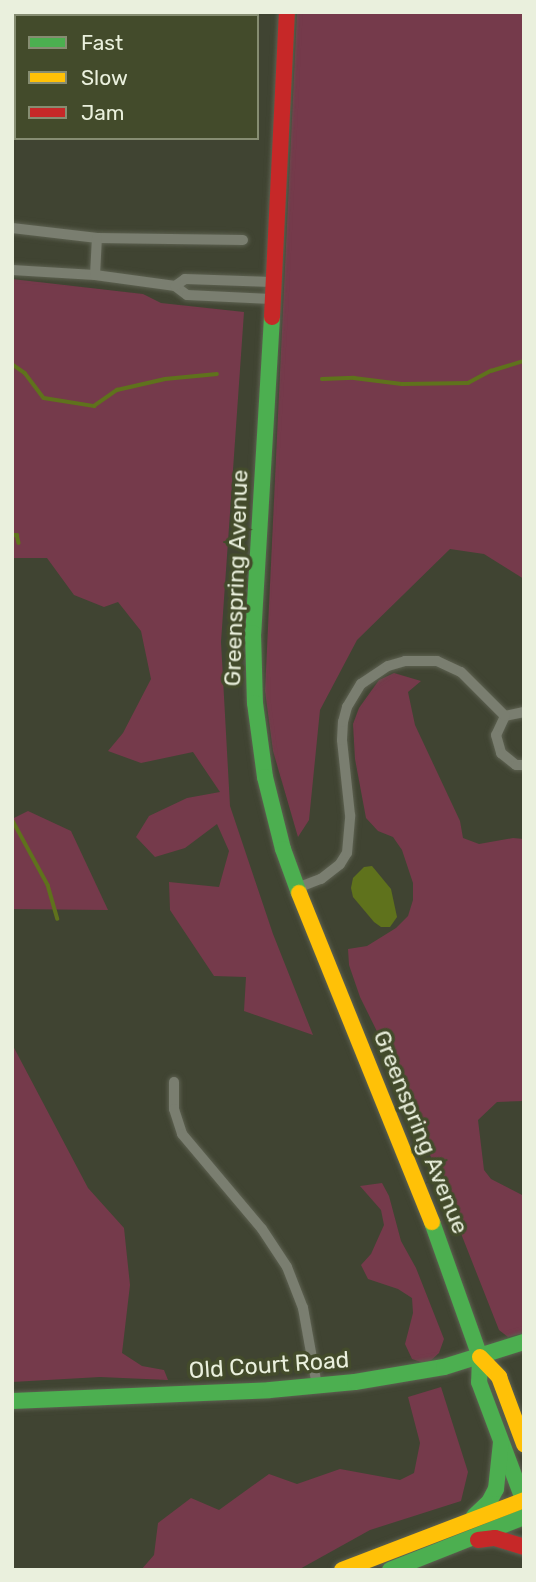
<!DOCTYPE html>
<style>
body{margin:0}
#map{position:relative;width:536px;height:1582px;overflow:hidden;background:#404432;font-family:Rubik,sans-serif}
div>[style]{position:absolute}
[style*='--x']{left:calc(var(--x)*1px);top:calc(var(--y)*1px);width:calc(var(--w)*1px);rotate:calc(var(--a)*1deg)}
.green>*{inset:0;background:#753a4b}
.water>*{inset:0;background:#5f721c}
.stream>*{height:3.5px;margin:-1.75px;padding:0 1.75px;transform-origin:1.75px;border-radius:1.75px;background:#5f721c}
.roads{filter:drop-shadow(0 0 2px #5d6151) drop-shadow(0 0 2px #5d6151)}
.street>*{height:10px;margin:-5px;padding:0 5px;transform-origin:5px;border-radius:5px;background:#7a7e70}
.fast>*{height:16px;margin:-8px;padding:0 8px;transform-origin:8px;border-radius:8px;background:#4caf50}
.slow>*{height:16px;margin:-8px;padding:0 8px;transform-origin:8px;border-radius:8px;background:#ffc107}
.jam>*{height:16px;margin:-8px;padding:0 8px;transform-origin:8px;border-radius:8px;background:#c62828}
span{translate:-50% -50%;white-space:nowrap;text-align:center;line-height:1.15;-webkit-text-stroke:7px #434b2b;paint-order:stroke}
.street-label{font-size:23px;color:#eaf0dd}
.frame{position:absolute;inset:0;border:14px solid #eaf0dd;pointer-events:none}
.legend{position:absolute;left:14px;top:14px;width:245px;height:126px;box-sizing:border-box;background:#434b2b;border:2px solid #868d72;margin:0;padding:9px 12px;list-style:none;font-size:21px;color:#eaf0dd}
.legend li{display:flex;align-items:center;gap:14px;height:35px}
.legend b{width:35px;border:2px solid #868d72}
</style>
<div id="map">
<div class="green">
<div style="clip-path:polygon(297px 12px,524px 12px,524px 579px,484px 554px,450px 549px,357px 640px,320px 710px,309px 820px,298px 837px,273px 751px,265px 691px)"></div>
<div style="clip-path:polygon(12px 279px,143px 294px,161px 303px,244px 312px,221px 642px,230px 806px,273px 934px,313px 1035px,244px 1011px,246px 977px,214px 976px,170px 910px,169px 882px,219px 887px,229px 851px,217px 824px,185px 848px,155px 857px,136px 837px,149px 816px,187px 798px,220px 792px,193px 752px,141px 763px,108px 751px,123px 733px,151px 679px,141px 631px,118px 602px,104px 607px,74px 595px,47px 558px,12px 558px)"></div>
<div style="clip-path:polygon(394px 673px,421px 681px,408px 692px,415px 725px,460px 821px,463px 838px,479px 844px,513px 838px,524px 839px,524px 1101px,497px 1102px,478px 1120px,484px 1170px,491px 1179px,524px 1196px,524px 1333px,508px 1337px,499px 1330px,399px 1076px,360px 997px,349px 965px,348px 949px,367px 946px,396px 928px,408px 916px,413px 900px,413px 883px,402px 850px,393px 837px,378px 831px,366px 818px,355px 759px,353px 724px,359px 708px,379px 680px)"></div>
<div style="clip-path:polygon(28px 811px,71px 831px,108px 910px,12px 909px,12px 819px)"></div>
<div style="clip-path:polygon(12px 1044px,88px 1188px,124px 1228px,130px 1285px,122px 1353px,142px 1366px,164px 1370px,168px 1380px,100px 1377px,12px 1382px)"></div>
<div style="clip-path:polygon(382px 1183px,389px 1196px,401px 1241px,416px 1268px,444px 1339px,439px 1353px,427px 1364px,412px 1359px,405px 1344px,413px 1313px,412px 1298px,398px 1289px,368px 1279px,361px 1265px,371px 1254px,384px 1225px,381px 1210px,360px 1186px)"></div>
<div style="clip-path:polygon(441px 1387px,468px 1472px,461px 1501px,370px 1530px,298px 1570px,141px 1570px,154px 1555px,158px 1523px,191px 1498px,219px 1510px,269px 1474px,297px 1484px,340px 1469px,400px 1480px,414px 1473px,420px 1443px,408px 1397px)"></div>
</div>
<div class="water">
<div style="clip-path:polygon(372px 866px,391px 889px,397px 917px,390px 927px,381px 927px,374px 922px,353px 897px,351px 888px,353px 878px,364px 867px)"></div>
</div>
<div class="stream">
<div style="--x:12;--y:364;--w:16;--a:35"></div>
<div style="--x:25;--y:373;--w:31;--a:53"></div>
<div style="--x:44;--y:398;--w:51;--a:9.1"></div>
<div style="--x:94;--y:406;--w:28;--a:-35"></div>
<div style="--x:117;--y:390;--w:49;--a:-12.9"></div>
<div style="--x:165;--y:379;--w:52;--a:-5.5"></div>
<div style="--x:322;--y:379;--w:32;--a:-2"></div>
<div style="--x:354;--y:378;--w:48;--a:7.1"></div>
<div style="--x:402;--y:384;--w:66;--a:-0.9"></div>
<div style="--x:468;--y:383;--w:26;--a:-28"></div>
<div style="--x:491;--y:371;--w:34;--a:-17"></div>
<div style="--x:12;--y:535;--w:5;--a:0"></div>
<div style="--x:17;--y:535;--w:8;--a:76"></div>
<div style="--x:12;--y:819;--w:75;--a:61.4"></div>
<div style="--x:48;--y:885;--w:35;--a:74"></div>
</div>
<div class="roads">
<div class="street">
<div style="--x:86;--y:12;--w:4;--a:76"></div>
<div style="--x:12;--y:228;--w:86;--a:6.7"></div>
<div style="--x:97;--y:238;--w:146;--a:0.8"></div>
<div style="--x:12;--y:270;--w:83;--a:3.4"></div>
<div style="--x:95;--y:275;--w:81;--a:7.8"></div>
<div style="--x:175;--y:286;--w:15;--a:37"></div>
<div style="--x:187;--y:295;--w:84;--a:2.7"></div>
<div style="--x:95;--y:275;--w:37;--a:-87"></div>
<div style="--x:175;--y:286;--w:12;--a:-35"></div>
<div style="--x:185;--y:279;--w:87;--a:2"></div>
<div style="--x:524;--y:712;--w:19;--a:168"></div>
<div style="--x:505;--y:716;--w:21;--a:115"></div>
<div style="--x:496;--y:735;--w:19;--a:74"></div>
<div style="--x:501;--y:753;--w:19;--a:39"></div>
<div style="--x:516;--y:765;--w:8;--a:0"></div>
<div style="--x:297;--y:888;--w:26;--a:-21"></div>
<div style="--x:321;--y:879;--w:24;--a:-38"></div>
<div style="--x:340;--y:864;--w:13;--a:-58"></div>
<div style="--x:347;--y:853;--w:38;--a:-85"></div>
<div style="--x:350;--y:815;--w:75;--a:-96.1"></div>
<div style="--x:342;--y:740;--w:18;--a:-87"></div>
<div style="--x:343;--y:722;--w:16;--a:-75"></div>
<div style="--x:347;--y:707;--w:27;--a:-59"></div>
<div style="--x:361;--y:684;--w:32;--a:-34"></div>
<div style="--x:388;--y:666;--w:18;--a:-16"></div>
<div style="--x:405;--y:661;--w:32;--a:0"></div>
<div style="--x:437;--y:661;--w:26;--a:25"></div>
<div style="--x:461;--y:672;--w:62;--a:45"></div>
<div style="--x:174;--y:1082;--w:27;--a:90"></div>
<div style="--x:174;--y:1109;--w:26;--a:72"></div>
<div style="--x:182;--y:1134;--w:124;--a:49.9"></div>
<div style="--x:262;--y:1229;--w:45;--a:56.7"></div>
<div style="--x:287;--y:1267;--w:44;--a:68.7"></div>
<div style="--x:303;--y:1308;--w:79;--a:79.8"></div>
</div>
<div class="fast">
<div style="--x:272;--y:317;--w:317;--a:93.4"></div>
<div style="--x:253;--y:633;--w:70;--a:88.4"></div>
<div style="--x:255;--y:703;--w:75;--a:82.3"></div>
<div style="--x:265;--y:777;--w:74;--a:76"></div>
<div style="--x:283;--y:849;--w:47;--a:70"></div>
<div style="--x:432;--y:1222;--w:143;--a:70.4"></div>
<div style="--x:480;--y:1357;--w:25;--a:92"></div>
<div style="--x:479;--y:1382;--w:128;--a:69.4"></div>
<div style="--x:12;--y:1401;--w:258;--a:-2.4"></div>
<div style="--x:270;--y:1390;--w:85;--a:-5.4"></div>
<div style="--x:355;--y:1382;--w:90;--a:-9.6"></div>
<div style="--x:444;--y:1367;--w:84;--a:-17.4"></div>
<div style="--x:474;--y:1516;--w:21;--a:-43"></div>
<div style="--x:489;--y:1502;--w:15;--a:-62"></div>
<div style="--x:496;--y:1489;--w:47;--a:-83.9"></div>
<div style="--x:390;--y:1570;--w:144;--a:-21.6"></div>
</div>
<div class="slow">
<div style="--x:299;--y:893;--w:355;--a:68"></div>
<div style="--x:480;--y:1357;--w:28;--a:46"></div>
<div style="--x:499;--y:1377;--w:72;--a:69.5"></div>
<div style="--x:342;--y:1570;--w:195;--a:-21"></div>
</div>
<div class="jam">
<div style="--x:272;--y:317;--w:305;--a:-87.2"></div>
<div style="--x:478;--y:1540;--w:17;--a:-7"></div>
<div style="--x:495;--y:1538;--w:30;--a:17"></div>
</div>
</div>
<div class="street-label">
<span style="left:236px;top:578px;rotate:-88deg">Greenspring Avenue</span>
<span style="left:421px;top:1132px;rotate:68deg">Greenspring Avenue</span>
<span style="left:269px;top:1365px;rotate:-4deg">Old Court Road</span>
</div>
<div class="frame"></div>
<ul class="legend">
<li><b style="height:9px;background:#4caf50"></b>Fast</li>
<li><b style="height:9px;background:#ffc107"></b>Slow</li>
<li><b style="height:9px;background:#c62828"></b>Jam</li>
</ul>
</div>
